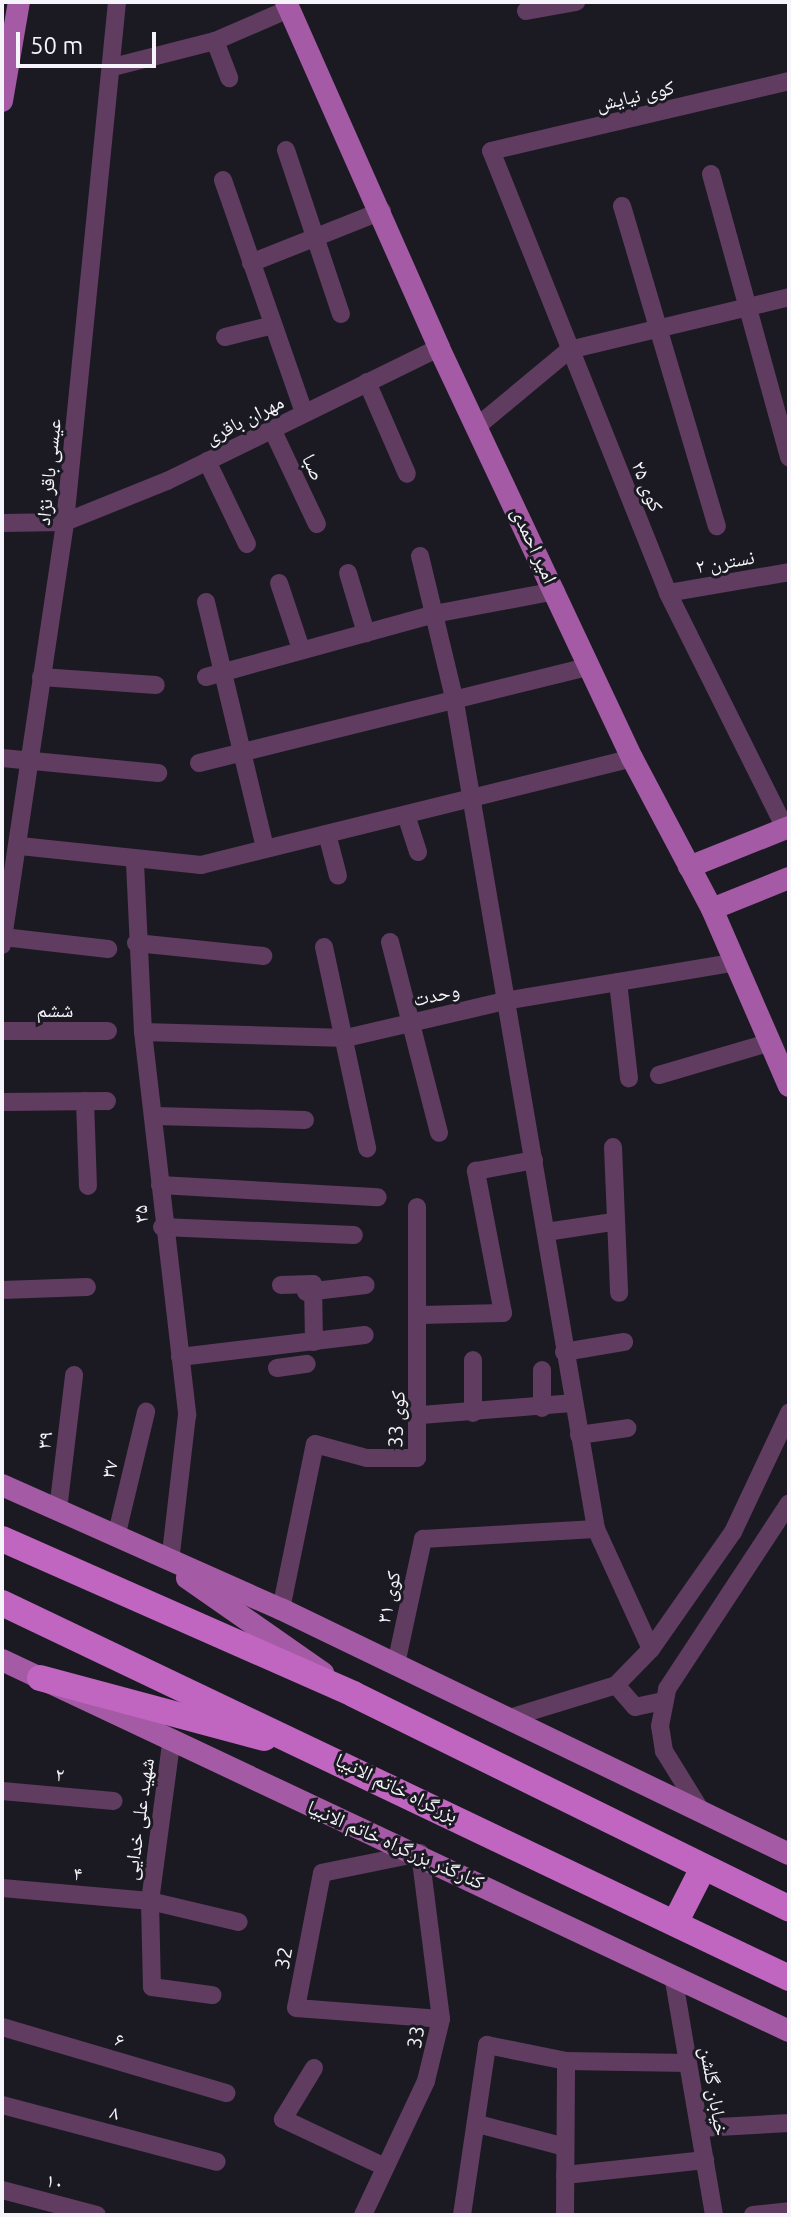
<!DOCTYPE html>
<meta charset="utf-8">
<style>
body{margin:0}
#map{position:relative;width:791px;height:2217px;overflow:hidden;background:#1b1a22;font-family:Ubuntu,"Noto Naskh Arabic",sans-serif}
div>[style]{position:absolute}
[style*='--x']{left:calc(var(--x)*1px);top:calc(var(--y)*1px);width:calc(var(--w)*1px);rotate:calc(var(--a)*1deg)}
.minor>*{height:18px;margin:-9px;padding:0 9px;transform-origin:9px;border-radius:9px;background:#603c60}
.major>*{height:22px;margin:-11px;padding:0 11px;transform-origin:11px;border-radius:11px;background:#a55aa6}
.highway>*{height:26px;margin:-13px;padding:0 13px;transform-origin:13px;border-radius:13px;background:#c066c1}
span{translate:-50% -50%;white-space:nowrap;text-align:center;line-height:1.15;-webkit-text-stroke:6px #1b1a22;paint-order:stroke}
.street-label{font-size:20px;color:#f5f4fa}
.frame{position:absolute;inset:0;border:4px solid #f5f4fa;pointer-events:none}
.scale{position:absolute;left:16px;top:32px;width:140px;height:36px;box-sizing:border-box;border:4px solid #f5f4fa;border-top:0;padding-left:10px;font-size:24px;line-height:28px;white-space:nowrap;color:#f5f4fa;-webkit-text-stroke:6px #1b1a22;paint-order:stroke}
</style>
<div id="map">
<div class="minor">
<div style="--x:526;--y:11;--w:51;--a:-10.2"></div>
<div style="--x:215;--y:41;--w:40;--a:69"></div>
<div style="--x:113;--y:67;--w:105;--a:-14.3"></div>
<div style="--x:215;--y:41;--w:81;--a:-23.4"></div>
<div style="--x:286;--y:150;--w:173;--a:71.5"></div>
<div style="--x:711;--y:174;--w:294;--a:74.6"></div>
<div style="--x:223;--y:180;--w:247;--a:70.8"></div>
<div style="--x:622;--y:206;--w:334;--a:73.5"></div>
<div style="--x:251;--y:263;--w:141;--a:-21.7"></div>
<div style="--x:225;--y:337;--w:49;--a:-14"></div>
<div style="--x:367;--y:382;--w:100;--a:66.5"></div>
<div style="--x:480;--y:424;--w:116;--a:-39.7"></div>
<div style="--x:569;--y:350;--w:226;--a:-13.5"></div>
<div style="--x:272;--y:429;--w:105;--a:64.7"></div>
<div style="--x:207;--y:461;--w:92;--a:64.3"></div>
<div style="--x:2;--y:523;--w:63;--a:-0.9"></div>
<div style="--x:65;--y:522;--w:110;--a:-21.9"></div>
<div style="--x:167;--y:481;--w:303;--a:-26.1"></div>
<div style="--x:420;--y:556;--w:150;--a:76.5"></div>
<div style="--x:455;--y:702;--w:839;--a:80.32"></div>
<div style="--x:596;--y:1529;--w:132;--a:65.4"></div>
<div style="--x:348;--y:573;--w:63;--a:73.3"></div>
<div style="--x:279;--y:583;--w:70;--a:71.6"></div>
<div style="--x:668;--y:593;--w:123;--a:-9.8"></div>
<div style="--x:206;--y:602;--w:252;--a:76.5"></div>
<div style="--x:41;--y:677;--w:115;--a:4"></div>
<div style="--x:206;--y:677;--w:237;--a:-15.4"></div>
<div style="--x:434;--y:614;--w:124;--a:-10.7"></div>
<div style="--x:2;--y:758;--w:157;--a:5.5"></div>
<div style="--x:199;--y:763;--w:403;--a:-13.9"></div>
<div style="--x:406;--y:815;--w:39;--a:72"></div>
<div style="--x:785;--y:828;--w:263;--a:-116.5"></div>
<div style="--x:668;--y:593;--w:476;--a:-111.8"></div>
<div style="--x:491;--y:151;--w:306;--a:-13.2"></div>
<div style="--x:327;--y:834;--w:43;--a:75.3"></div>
<div style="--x:20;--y:846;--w:182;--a:6"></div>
<div style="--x:201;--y:865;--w:444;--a:-13.9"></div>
<div style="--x:135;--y:863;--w:169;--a:87.3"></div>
<div style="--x:143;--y:1032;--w:386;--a:83.4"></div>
<div style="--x:187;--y:1415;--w:147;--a:96.6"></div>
<div style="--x:3;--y:937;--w:106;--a:6.5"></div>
<div style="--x:390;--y:942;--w:197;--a:75.6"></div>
<div style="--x:136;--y:943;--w:128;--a:5.8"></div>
<div style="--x:2;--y:945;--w:428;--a:-81.5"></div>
<div style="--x:65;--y:522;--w:523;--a:-84.29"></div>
<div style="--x:324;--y:947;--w:206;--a:77.9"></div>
<div style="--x:618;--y:982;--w:97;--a:83.5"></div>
<div style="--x:2;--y:1031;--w:106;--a:0"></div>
<div style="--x:143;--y:1032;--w:203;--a:1.7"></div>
<div style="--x:346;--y:1038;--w:163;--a:-13.1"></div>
<div style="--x:505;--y:1001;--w:235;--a:-9.5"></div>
<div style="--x:659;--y:1075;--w:117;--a:-16.4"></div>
<div style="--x:85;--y:1101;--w:85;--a:88"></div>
<div style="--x:2;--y:1102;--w:105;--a:-0.5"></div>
<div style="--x:155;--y:1116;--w:150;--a:1.5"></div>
<div style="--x:613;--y:1147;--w:146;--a:87.6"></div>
<div style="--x:160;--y:1185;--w:218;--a:3.2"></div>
<div style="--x:162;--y:1227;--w:192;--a:2.4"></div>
<div style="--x:546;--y:1232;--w:68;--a:-8.5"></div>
<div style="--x:281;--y:1285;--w:32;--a:-2"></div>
<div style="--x:313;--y:1284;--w:58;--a:89"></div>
<div style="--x:2;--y:1290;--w:85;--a:-2"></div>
<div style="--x:306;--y:1292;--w:60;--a:-6.7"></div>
<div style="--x:420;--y:1315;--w:83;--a:-1.4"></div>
<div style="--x:503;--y:1313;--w:145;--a:-100.8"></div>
<div style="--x:476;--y:1171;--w:59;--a:-10.7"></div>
<div style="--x:564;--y:1352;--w:61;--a:-9.5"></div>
<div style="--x:180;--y:1357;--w:186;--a:-6.8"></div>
<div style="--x:277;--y:1368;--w:30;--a:-8"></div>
<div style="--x:542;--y:1370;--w:38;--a:90"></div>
<div style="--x:473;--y:1413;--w:53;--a:-90"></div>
<div style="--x:421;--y:1415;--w:151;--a:-4.5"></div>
<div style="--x:579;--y:1435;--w:49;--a:-8.1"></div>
<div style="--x:58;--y:1510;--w:136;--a:-83.2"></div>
<div style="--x:116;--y:1537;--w:129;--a:-76.5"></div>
<div style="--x:281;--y:1609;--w:168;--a:-78.4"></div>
<div style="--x:315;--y:1444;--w:54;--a:15.1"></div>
<div style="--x:367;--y:1458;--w:50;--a:0"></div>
<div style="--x:417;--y:1458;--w:251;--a:-90"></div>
<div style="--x:396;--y:1664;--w:128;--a:-77.8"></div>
<div style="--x:423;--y:1539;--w:173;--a:-3.3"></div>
<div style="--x:616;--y:1685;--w:29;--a:49"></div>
<div style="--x:635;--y:1707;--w:30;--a:-12"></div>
<div style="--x:509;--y:1718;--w:112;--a:-17.1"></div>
<div style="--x:616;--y:1685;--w:50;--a:-45.8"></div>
<div style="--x:651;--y:1649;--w:143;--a:-55"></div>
<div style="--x:733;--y:1532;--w:132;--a:-64.8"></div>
<div style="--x:171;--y:1744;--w:158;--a:97.6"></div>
<div style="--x:150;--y:1901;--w:86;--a:88.7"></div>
<div style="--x:152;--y:1987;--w:61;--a:7.6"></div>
<div style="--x:2;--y:1791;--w:112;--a:5.1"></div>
<div style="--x:703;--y:1814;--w:74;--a:-121.8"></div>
<div style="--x:664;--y:1751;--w:25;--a:-99"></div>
<div style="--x:660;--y:1726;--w:38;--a:-79"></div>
<div style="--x:667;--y:1689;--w:222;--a:-56.7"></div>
<div style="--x:2;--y:1888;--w:149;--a:5"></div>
<div style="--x:150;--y:1901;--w:91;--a:13.3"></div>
<div style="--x:673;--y:1975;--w:243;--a:80.3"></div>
<div style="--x:2;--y:2027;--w:234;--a:16.4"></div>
<div style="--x:314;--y:2068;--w:60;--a:121.3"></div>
<div style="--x:283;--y:2119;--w:113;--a:25.2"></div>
<div style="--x:2;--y:2105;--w:222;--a:14.8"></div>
<div style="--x:478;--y:2124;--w:90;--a:14.8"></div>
<div style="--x:700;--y:2128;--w:89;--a:-3.2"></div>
<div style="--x:565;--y:2175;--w:141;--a:-6.1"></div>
<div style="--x:2;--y:2190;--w:98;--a:14.7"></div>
<div style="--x:363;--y:2215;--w:148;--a:-64.8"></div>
<div style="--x:426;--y:2081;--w:64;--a:-76.4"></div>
<div style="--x:441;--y:2019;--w:167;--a:-97.2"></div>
<div style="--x:420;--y:1853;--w:100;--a:168.5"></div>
<div style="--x:322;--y:1873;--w:137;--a:100.9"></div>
<div style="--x:296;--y:2008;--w:145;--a:4.3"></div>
<div style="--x:462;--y:2215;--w:172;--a:-81.6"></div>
<div style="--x:487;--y:2045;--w:81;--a:11.4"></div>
<div style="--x:566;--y:2061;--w:122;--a:0.9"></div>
<div style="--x:565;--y:2215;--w:154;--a:-89.6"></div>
<div style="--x:753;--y:2215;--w:36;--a:-6"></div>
</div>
<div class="major">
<div style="--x:286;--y:2;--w:378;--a:66.1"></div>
<div style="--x:439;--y:348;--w:453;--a:64.8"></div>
<div style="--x:632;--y:758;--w:171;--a:62.1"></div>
<div style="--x:712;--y:909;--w:193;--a:66.5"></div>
<div style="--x:2;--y:101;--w:100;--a:-80.3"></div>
<div style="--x:689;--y:867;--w:108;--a:-21.8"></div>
<div style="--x:712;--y:909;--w:83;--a:-21.9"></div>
<div style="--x:2;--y:1485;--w:305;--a:24"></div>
<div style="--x:281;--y:1609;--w:564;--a:25.75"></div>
<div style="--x:187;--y:1578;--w:166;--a:34.9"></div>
<div style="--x:2;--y:1660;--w:870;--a:25.24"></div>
</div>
<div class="highway">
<div style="--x:2;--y:1539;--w:384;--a:23.8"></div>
<div style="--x:353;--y:1694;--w:486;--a:26.2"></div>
<div style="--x:2;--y:1603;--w:872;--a:25.48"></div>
<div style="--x:40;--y:1678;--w:232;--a:15"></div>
<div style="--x:675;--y:1923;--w:62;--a:-63"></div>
</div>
<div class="street-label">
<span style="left:635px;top:95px;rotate:-13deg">کوی نیایش</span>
<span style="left:244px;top:419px;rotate:-27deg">مهران باقری</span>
<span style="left:314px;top:467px;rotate:65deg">صبا</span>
<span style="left:48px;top:472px;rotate:-84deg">عیسی باقر نژاد</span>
<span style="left:648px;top:486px;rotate:68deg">کوی ۲۵</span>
<span style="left:535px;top:545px;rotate:65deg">امیر احمدی</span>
<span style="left:725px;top:561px;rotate:-10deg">نسترن ۲</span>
<span style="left:436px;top:994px;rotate:-13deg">وحدت</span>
<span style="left:55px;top:1009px">ششم</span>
<span style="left:140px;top:1214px;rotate:-94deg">۳۵</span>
<span style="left:396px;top:1419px;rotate:-87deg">کوی 33</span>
<span style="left:44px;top:1440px;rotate:-83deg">۳۹</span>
<span style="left:109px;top:1469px;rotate:-76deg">۳۷</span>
<span style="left:388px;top:1597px;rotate:-78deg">کوی ۳۱</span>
<span style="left:60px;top:1774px;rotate:5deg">۲</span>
<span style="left:397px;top:1787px;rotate:26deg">بزرگراه خاتم الانبیا</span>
<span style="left:138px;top:1819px;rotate:-82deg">شهید علی خدایی</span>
<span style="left:396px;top:1844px;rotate:24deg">کنارگذر بزرگراه خاتم الانبیا</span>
<span style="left:78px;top:1873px;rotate:5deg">۴</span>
<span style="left:283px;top:1958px;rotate:-79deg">32</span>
<span style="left:415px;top:2037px;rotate:-80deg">33</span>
<span style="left:120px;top:2039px;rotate:16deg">۶</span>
<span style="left:715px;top:2091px;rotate:80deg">خیابان گلشن</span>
<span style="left:115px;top:2112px;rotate:15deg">۸</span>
<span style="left:55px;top:2181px;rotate:15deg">۱۰</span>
</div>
<div class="frame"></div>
<div class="scale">50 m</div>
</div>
